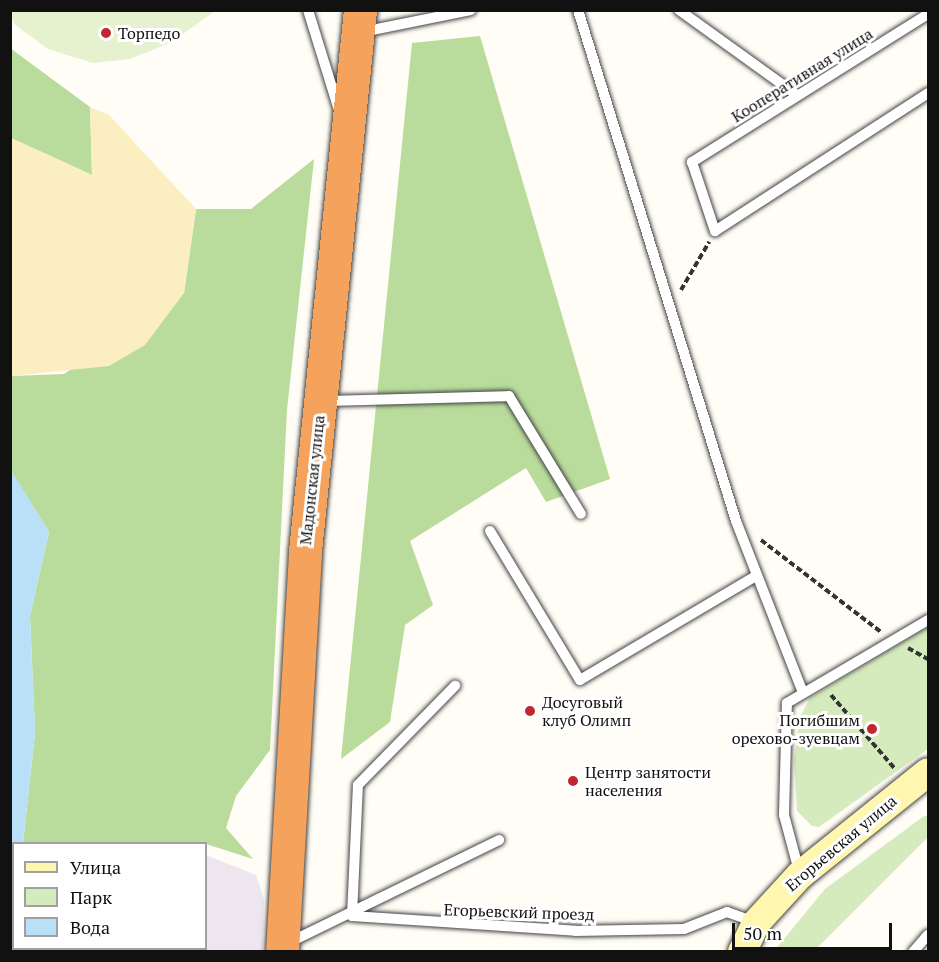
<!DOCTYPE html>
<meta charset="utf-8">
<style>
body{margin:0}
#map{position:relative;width:939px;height:962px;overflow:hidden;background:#fffdf5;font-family:"PT Serif",serif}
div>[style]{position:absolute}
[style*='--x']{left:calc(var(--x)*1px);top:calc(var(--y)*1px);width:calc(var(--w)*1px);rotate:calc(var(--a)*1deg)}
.industrial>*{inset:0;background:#eee6ef}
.green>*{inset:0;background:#d5ebbd}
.forest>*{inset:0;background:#b9dc9c}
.sand>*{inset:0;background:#fbeec1}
.pitch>*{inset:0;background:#e6f2cf}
.water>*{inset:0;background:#b9e0f7}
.path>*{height:4px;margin-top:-2px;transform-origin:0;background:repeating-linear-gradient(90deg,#333 0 6px,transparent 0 9px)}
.roads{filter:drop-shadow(0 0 2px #444) drop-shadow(0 0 2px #444)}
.lane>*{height:10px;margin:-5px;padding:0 5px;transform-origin:5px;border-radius:5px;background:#fff}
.secondary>*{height:28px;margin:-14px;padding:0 14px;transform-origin:14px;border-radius:14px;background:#fff6b0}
.highway>*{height:33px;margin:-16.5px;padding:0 16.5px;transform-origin:16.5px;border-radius:16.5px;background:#f5a25d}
.dots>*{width:16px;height:16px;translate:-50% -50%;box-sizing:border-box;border:3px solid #fff;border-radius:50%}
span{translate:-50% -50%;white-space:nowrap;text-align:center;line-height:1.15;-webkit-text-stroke:6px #fff;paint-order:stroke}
.poi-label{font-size:16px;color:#111}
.left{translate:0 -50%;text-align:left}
.right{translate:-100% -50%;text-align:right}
.street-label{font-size:16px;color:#111}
.frame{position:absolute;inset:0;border:12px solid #111;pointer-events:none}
.legend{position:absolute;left:12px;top:842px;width:195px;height:108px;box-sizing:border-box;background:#fff;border:2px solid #a0a0a0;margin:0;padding:8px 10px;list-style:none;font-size:18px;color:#111}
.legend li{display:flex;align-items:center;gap:12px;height:30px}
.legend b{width:30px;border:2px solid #a0a0a0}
.scale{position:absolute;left:732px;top:923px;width:160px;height:27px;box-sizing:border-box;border:3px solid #111;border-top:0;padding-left:8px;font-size:18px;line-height:21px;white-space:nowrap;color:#111;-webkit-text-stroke:4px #fff;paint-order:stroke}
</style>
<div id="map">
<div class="industrial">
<div style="clip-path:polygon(206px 855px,256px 875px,264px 899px,263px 951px,149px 951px,206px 948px)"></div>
</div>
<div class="green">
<div style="clip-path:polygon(928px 627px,928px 749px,819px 827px,812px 826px,797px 811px,794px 760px,800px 717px,810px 698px)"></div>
<div style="clip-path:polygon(924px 816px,928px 816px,927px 838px,814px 951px,774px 951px,825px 889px)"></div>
</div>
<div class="forest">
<div style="clip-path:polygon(480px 36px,610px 479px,546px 502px,526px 468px,410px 541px,433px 605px,405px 625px,390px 722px,341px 759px,412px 43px)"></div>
<div style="clip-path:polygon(10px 48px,90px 107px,92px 175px,11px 138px)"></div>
<div style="clip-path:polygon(314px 159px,287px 410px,270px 750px,236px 796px,226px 828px,253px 859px,206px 844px,23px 843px,35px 733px,30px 616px,49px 532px,11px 471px,11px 376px,64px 374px,184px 293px,196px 209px,251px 209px)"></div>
<div style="clip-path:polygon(13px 885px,14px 948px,143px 951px,11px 951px)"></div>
</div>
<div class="sand">
<div style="clip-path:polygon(90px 107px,109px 115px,196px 209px,184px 293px,145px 345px,109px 366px,11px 376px,11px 138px,92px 175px)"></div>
</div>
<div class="pitch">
<div style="clip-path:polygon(10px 11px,11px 10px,215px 11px,172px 42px,130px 59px,93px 63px,48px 49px,14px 24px)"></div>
</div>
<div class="water">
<div style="clip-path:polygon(11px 470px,49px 532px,30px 616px,35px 733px,23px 843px,14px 844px,11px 891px)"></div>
</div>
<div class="path">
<div style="--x:681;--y:290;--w:56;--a:-59.7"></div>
<div style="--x:761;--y:540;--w:151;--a:37.5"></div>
<div style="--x:908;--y:648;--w:23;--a:29"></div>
<div style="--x:831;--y:695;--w:98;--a:49.1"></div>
</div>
<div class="roads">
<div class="lane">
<div style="--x:308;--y:10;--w:102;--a:72.8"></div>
<div style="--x:578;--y:10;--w:535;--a:72.82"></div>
<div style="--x:736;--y:521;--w:181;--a:68.7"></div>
<div style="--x:679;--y:10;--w:145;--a:35.8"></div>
<div style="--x:928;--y:14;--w:279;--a:147.9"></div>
<div style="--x:692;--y:162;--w:73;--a:71.6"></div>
<div style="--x:715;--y:231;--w:254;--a:-32.9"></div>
<div style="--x:362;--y:32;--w:111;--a:-11.4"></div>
<div style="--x:323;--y:401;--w:186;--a:-1.5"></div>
<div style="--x:509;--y:396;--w:138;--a:58.6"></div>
<div style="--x:490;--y:531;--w:174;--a:58.9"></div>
<div style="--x:580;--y:680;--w:204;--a:-30.6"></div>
<div style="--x:799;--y:871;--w:58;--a:-105"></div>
<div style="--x:784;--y:815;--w:112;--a:-88.5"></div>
<div style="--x:787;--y:703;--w:164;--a:-30.5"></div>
<div style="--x:352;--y:916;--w:224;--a:3.8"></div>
<div style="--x:575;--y:931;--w:109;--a:-1.1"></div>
<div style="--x:684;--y:929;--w:46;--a:-21.6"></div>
<div style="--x:727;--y:912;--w:29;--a:20"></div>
<div style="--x:352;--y:916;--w:131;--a:-87.4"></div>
<div style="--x:358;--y:785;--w:139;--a:-45.6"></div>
<div style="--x:288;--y:943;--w:235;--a:-26"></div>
<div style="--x:913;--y:952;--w:23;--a:-49"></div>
</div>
<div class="secondary">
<div style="--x:742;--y:952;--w:32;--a:-64"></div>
<div style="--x:756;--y:923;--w:65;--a:-47.5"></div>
<div style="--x:800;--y:875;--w:164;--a:-38.8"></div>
</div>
<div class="highway">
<div style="--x:282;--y:952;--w:402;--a:-86.7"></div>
<div style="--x:305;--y:551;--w:544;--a:-84.2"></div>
</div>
</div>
<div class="dots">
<div style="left:106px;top:33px;background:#c4262e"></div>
<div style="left:530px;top:711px;background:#c4262e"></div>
<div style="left:872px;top:729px;background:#c4262e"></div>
<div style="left:573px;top:781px;background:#c4262e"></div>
</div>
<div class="poi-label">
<span class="left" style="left:118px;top:33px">Торпедо</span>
<span class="left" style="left:542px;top:711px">Досуговый<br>клуб Олимп</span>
<span class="right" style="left:860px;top:729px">Погибшим<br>орехово-зуевцам</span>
<span class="left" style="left:585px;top:781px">Центр занятости<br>населения</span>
</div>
<div class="street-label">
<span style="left:802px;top:75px;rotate:-32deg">Кооперативная улица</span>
<span style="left:312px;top:480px;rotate:-84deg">Мадонская улица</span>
<span style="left:841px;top:843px;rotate:-40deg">Егорьевская улица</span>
<span style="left:519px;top:912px;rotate:2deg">Егорьевский проезд</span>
</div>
<div class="frame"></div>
<ul class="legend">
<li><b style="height:8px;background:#fff6b0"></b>Улица</li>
<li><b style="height:16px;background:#d5ebbd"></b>Парк</li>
<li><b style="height:16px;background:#b9e0f7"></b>Вода</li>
</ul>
<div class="scale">50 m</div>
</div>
